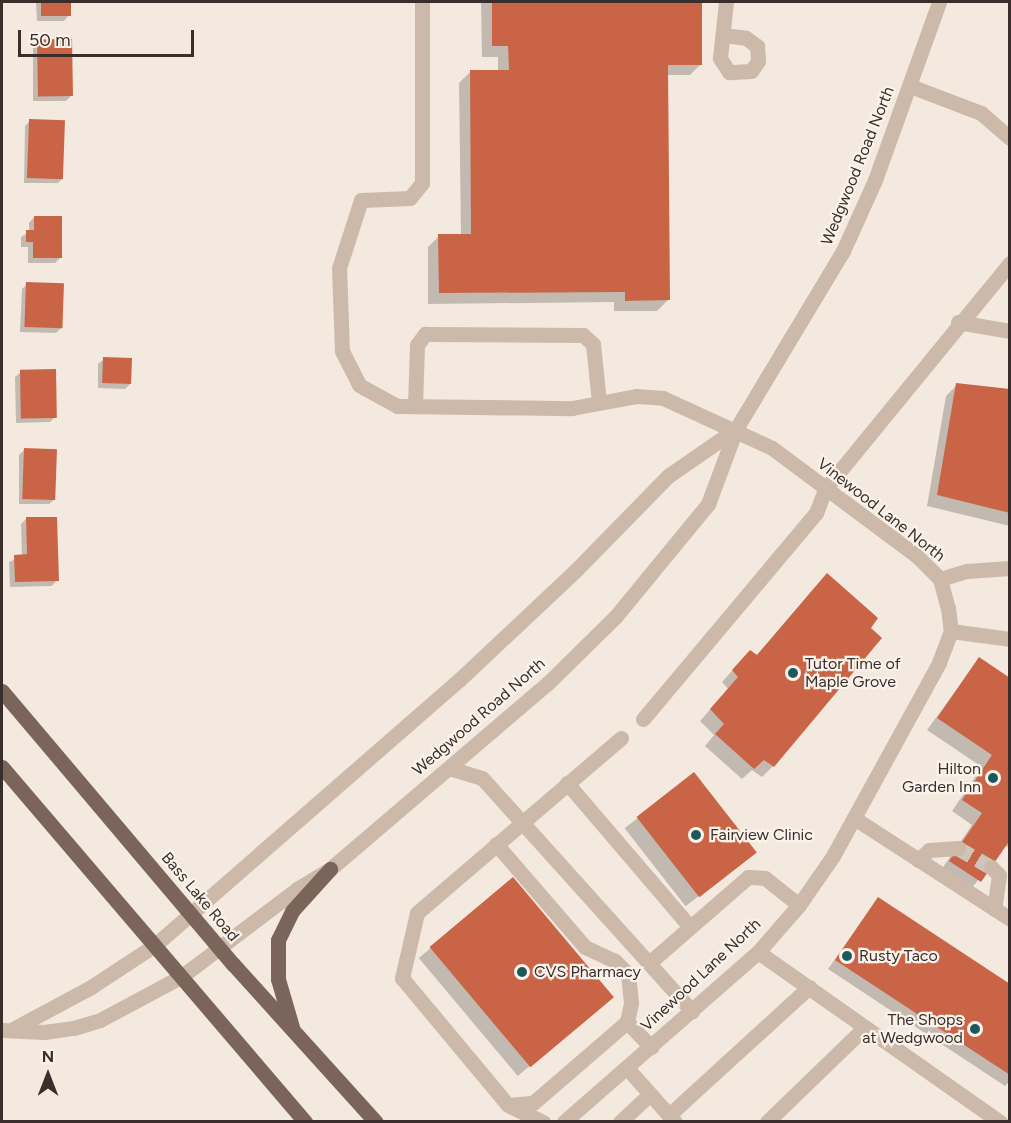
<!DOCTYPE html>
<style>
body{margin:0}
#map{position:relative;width:1011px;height:1123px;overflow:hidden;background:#f3e9de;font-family:Figtree,sans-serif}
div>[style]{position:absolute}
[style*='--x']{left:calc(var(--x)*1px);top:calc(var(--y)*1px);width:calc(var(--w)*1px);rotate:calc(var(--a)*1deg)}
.shadow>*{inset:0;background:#0003;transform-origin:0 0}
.building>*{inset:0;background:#c96546;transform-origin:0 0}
.minor-tunnel>*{height:15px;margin-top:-7.5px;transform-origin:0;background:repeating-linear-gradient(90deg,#cec4ba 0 15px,transparent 0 23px)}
.minor>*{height:15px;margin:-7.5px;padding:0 7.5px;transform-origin:7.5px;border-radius:7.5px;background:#ccb9a9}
.major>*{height:15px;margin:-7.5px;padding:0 7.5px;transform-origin:7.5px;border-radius:7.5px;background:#7b655a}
.dots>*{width:16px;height:16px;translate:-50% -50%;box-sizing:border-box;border:3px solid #fbf3eb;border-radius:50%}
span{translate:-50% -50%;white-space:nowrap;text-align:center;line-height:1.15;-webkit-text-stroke:4.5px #fbf3eb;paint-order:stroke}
.street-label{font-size:16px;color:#392e29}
.poi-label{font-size:16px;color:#392e29}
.left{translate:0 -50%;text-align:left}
.right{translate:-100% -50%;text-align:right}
.frame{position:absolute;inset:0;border:3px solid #392e29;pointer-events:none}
.north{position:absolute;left:18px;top:1045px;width:60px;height:60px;-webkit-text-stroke:4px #fbf3eb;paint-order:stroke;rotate:0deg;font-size:16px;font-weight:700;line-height:24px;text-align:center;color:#392e29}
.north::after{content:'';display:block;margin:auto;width:21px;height:27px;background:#392e29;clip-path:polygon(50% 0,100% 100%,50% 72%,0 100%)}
.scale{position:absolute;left:18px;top:30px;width:176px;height:27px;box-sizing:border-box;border:3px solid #392e29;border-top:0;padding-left:8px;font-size:18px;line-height:21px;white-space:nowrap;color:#392e29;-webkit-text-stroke:4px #fbf3eb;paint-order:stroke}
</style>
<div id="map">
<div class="shadow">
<div style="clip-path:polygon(36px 2px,69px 2px,69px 15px,64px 21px,37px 21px)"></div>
<div style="clip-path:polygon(481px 2px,700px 2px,701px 64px,690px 75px,666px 75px,668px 300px,657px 311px,614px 311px,614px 302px,428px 304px,428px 247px,439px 236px,461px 236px,459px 83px,470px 72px,498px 71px,498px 57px,482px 57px)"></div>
<div style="clip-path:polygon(38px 41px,72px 95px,66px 101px,33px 101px,33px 46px)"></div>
<div style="clip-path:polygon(30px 121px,63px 178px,58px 183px,24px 183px,25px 126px)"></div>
<div style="clip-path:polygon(34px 217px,61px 257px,55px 263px,28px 263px,28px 247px,21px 247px,21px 237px,29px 232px,29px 223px)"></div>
<div style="clip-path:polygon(27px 284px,61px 328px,56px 333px,20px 332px,22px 289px)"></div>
<div style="clip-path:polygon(104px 359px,130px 384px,125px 389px,98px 388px,98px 364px)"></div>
<div style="clip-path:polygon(21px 372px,55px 417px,50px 422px,16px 423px,15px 377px)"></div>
<div style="clip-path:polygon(957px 385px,1010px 392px,1010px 526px,927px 506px,946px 396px)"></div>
<div style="clip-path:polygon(24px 450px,55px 499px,49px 504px,19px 504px,19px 455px)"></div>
<div style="clip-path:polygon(26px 519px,57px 580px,52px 586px,10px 587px,9px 562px,22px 556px,21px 524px)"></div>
<div style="clip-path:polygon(816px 586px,773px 766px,762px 777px,752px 770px,742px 779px,705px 746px,714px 735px,700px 721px,728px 689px,722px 682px,739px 663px,756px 656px)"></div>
<div style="clip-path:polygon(979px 659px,1010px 680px,1010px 848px,1004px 845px,969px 892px,939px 873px,972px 825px,952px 811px,982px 767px,927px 730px)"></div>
<div style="left:694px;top:774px;width:99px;height:88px;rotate:52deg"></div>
<div style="left:513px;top:879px;width:154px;height:123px;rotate:50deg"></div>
<div style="clip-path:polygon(878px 898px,1010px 986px,1010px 1081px,1005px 1086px,828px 969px)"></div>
</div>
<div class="building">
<div style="left:41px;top:2px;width:30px;height:14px"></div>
<div style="clip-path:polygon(492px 2px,702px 2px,702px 65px,668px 65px,670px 300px,625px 301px,625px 292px,439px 293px,438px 234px,471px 234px,470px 70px,509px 70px,508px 46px,492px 46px)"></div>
<div style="left:72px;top:39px;width:57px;height:35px;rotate:89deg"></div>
<div style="left:29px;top:119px;width:36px;height:59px;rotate:2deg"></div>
<div style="clip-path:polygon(34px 216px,62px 216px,62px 258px,33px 258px,33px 242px,26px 242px,26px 230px,34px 230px)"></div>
<div style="left:26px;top:282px;width:38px;height:45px;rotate:2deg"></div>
<div style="left:103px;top:357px;width:29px;height:26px;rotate:2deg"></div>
<div style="left:56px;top:369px;width:49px;height:36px;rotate:89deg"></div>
<div style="clip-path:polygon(956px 383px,1010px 389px,1010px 513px,937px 495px)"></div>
<div style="left:24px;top:448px;width:33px;height:51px;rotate:2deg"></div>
<div style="clip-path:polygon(26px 517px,57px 517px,59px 581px,15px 582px,14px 555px,27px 554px)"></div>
<div style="clip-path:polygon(827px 573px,878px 618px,871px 628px,882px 638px,774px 767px,764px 760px,754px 769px,715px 734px,724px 724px,710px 709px,738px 677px,732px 670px,750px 650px,757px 655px)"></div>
<div style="clip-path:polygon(979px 657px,1010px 678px,1010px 840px,981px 882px,949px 861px,982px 813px,962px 800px,992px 755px,937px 718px)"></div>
<div style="left:694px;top:772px;width:102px;height:73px;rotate:52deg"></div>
<div style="left:513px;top:877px;width:157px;height:109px;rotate:50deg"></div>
<div style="clip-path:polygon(878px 897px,1010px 984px,1010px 1075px,835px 960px)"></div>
</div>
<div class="minor-tunnel">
<div style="--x:958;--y:848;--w:38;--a:30"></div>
</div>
<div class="minor">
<div style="--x:422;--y:2;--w:181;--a:90"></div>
<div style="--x:422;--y:183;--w:19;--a:129"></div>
<div style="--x:410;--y:198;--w:49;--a:177.7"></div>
<div style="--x:361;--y:200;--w:71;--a:107.9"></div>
<div style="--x:339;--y:268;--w:83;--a:87.9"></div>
<div style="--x:342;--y:351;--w:38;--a:63"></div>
<div style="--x:359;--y:385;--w:43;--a:28.9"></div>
<div style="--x:397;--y:406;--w:175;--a:0.7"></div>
<div style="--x:572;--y:408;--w:65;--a:-10.6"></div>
<div style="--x:636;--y:396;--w:27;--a:4"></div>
<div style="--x:663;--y:398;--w:120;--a:24.6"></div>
<div style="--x:772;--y:448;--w:182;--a:36.7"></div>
<div style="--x:918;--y:557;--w:31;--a:45"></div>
<div style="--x:940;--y:579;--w:30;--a:75"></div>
<div style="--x:948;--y:608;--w:23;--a:83"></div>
<div style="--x:951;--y:631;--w:34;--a:111"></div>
<div style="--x:939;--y:663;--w:220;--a:118.8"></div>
<div style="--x:833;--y:856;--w:60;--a:124.8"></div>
<div style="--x:799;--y:905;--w:62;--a:131.1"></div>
<div style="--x:758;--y:952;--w:258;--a:138.8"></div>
<div style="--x:723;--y:35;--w:23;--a:7"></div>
<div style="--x:746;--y:38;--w:14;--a:36"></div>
<div style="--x:757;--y:46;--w:15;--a:86"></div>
<div style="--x:758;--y:61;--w:12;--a:125"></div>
<div style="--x:751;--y:71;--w:22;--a:177"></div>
<div style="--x:729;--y:72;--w:17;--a:-123"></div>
<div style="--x:720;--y:58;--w:56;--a:-83.9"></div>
<div style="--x:910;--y:86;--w:76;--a:20.8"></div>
<div style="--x:981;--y:113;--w:38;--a:41"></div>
<div style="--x:958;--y:322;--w:53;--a:9.8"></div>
<div style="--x:415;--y:406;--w:61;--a:-88.1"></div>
<div style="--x:417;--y:345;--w:14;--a:-54"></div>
<div style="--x:425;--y:334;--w:158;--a:0.4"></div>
<div style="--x:583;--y:335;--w:13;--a:42"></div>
<div style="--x:593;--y:344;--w:58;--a:84.1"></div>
<div style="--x:940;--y:579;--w:28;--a:-17"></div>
<div style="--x:967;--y:571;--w:43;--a:-4"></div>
<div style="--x:951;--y:631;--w:60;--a:7.7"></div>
<div style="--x:643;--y:719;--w:269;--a:-50"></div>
<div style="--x:816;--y:513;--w:26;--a:-69"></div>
<div style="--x:825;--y:489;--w:292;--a:-50.7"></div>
<div style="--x:621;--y:738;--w:269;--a:139.4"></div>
<div style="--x:417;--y:913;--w:67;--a:103"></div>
<div style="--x:402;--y:978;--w:165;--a:50.2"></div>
<div style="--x:508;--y:1105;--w:25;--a:-5"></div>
<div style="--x:533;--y:1103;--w:124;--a:-40.8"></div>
<div style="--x:627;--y:1022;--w:35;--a:46"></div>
<div style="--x:449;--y:768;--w:34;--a:17"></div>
<div style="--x:482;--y:778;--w:314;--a:48"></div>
<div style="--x:567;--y:783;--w:189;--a:49.5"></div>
<div style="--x:854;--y:818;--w:186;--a:32.9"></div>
<div style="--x:496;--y:844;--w:136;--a:49.2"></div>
<div style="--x:585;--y:947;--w:33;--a:25"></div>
<div style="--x:615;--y:961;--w:18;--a:45"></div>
<div style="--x:628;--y:974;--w:29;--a:84"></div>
<div style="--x:631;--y:1003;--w:19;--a:102"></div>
<div style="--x:918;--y:860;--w:15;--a:-42"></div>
<div style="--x:929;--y:850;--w:29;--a:-4"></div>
<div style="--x:991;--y:867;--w:11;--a:45"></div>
<div style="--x:999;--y:875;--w:34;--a:98"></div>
<div style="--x:758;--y:952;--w:296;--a:35.1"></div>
<div style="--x:649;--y:963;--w:131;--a:-41"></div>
<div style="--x:748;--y:877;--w:17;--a:3"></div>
<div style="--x:765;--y:878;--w:43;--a:38.5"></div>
<div style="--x:13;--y:1029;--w:89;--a:-28.3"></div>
<div style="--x:91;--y:987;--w:77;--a:-33.3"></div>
<div style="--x:155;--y:945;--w:403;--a:-41.1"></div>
<div style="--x:459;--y:680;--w:158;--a:-43.2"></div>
<div style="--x:574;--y:572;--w:134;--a:-45.6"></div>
<div style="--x:668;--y:476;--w:83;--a:-34.7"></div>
<div style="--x:2;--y:1030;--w:42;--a:2.7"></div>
<div style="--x:44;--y:1032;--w:30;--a:-8"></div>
<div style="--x:74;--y:1028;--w:27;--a:-17"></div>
<div style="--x:100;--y:1020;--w:93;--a:-28.2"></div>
<div style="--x:182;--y:976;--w:144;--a:-37.1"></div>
<div style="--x:297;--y:889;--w:39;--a:-31"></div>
<div style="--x:330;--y:869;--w:287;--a:-40.5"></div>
<div style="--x:548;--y:683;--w:95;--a:-44.6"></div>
<div style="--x:616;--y:616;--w:145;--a:-50.6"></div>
<div style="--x:708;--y:504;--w:80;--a:-69.5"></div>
<div style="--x:736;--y:429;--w:208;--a:-59"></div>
<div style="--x:843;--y:251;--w:78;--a:-65.7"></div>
<div style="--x:875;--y:180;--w:189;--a:-70.2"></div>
<div style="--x:627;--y:1068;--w:72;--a:48.4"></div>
<div style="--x:510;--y:1106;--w:37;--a:26"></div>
<div style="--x:669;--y:1115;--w:190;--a:-42.4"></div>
<div style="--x:620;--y:1122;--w:41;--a:-43"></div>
<div style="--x:767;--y:1122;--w:136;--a:-44.1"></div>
</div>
<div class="major">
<div style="--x:2;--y:691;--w:358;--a:49.8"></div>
<div style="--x:233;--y:964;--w:213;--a:47.9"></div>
<div style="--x:2;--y:767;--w:467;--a:49.5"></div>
<div style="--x:292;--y:1027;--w:50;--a:-106.3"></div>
<div style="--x:278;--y:979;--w:39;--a:-90"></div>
<div style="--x:278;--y:940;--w:32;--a:-64"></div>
<div style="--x:292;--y:911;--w:57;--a:-47.9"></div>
</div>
<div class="dots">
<div style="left:793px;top:673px;background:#1d595c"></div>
<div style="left:993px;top:778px;background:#1d595c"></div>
<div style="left:696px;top:835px;background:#1d595c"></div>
<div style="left:847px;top:956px;background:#1d595c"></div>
<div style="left:522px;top:972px;background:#1d595c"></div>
<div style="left:975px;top:1029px;background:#1d595c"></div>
</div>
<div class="street-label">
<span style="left:858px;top:166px;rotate:-68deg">Wedgwood Road North</span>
<span style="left:881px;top:510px;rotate:38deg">Vinewood Lane North</span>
<span style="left:479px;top:717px;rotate:-41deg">Wedgwood Road North</span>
<span style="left:200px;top:897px;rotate:50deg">Bass Lake Road</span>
<span style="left:701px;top:975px;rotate:-43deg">Vinewood Lane North</span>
</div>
<div class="poi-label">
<span class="left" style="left:805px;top:673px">Tutor Time of<br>Maple Grove</span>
<span class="right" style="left:981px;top:778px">Hilton<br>Garden Inn</span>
<span class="left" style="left:710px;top:835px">Fairview Clinic</span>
<span class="left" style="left:859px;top:956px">Rusty Taco</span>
<span class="left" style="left:534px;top:972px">CVS Pharmacy</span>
<span class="right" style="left:963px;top:1029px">The Shops<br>at Wedgwood</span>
</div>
<div class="frame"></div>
<div class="north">N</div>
<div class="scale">50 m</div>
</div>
